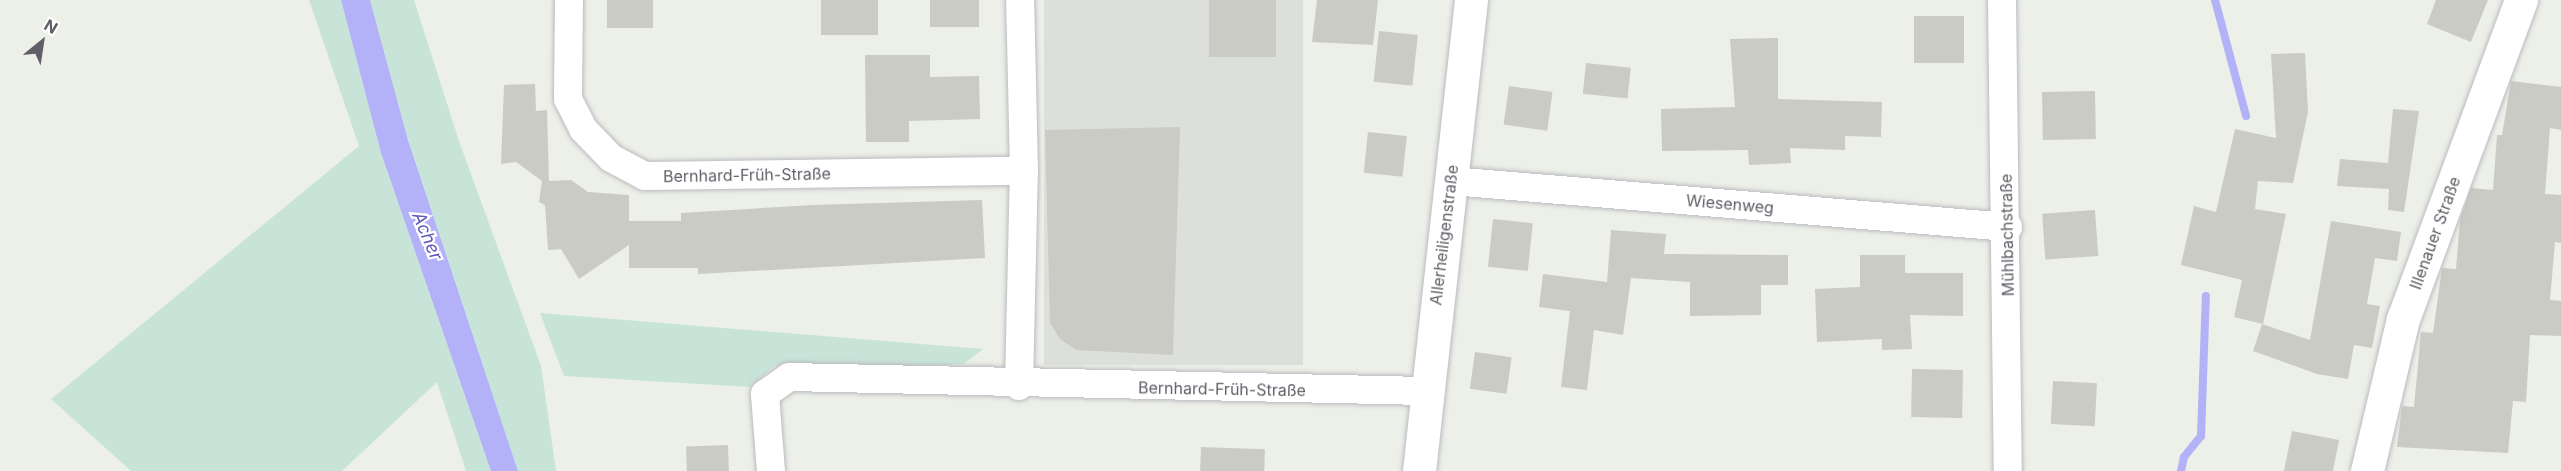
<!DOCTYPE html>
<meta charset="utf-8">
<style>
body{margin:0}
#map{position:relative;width:2561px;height:471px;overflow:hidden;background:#edf0e8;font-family:Inter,sans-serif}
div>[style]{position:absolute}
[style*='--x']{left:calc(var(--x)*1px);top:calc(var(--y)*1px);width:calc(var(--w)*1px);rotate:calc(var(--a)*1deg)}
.industrial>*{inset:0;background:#dddfda;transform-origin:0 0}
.green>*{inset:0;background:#c8e4d9}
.water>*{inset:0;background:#b3b1f7}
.stream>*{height:8px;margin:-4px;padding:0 4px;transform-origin:4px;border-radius:4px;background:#b3b1f7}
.building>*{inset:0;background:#c9cbc4;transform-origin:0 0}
.roads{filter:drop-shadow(0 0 2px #bbbac0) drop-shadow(0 0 2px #bbbac0)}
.street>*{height:28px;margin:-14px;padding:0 14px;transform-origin:14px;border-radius:14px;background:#fff}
.secondary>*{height:33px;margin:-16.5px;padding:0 16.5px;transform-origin:16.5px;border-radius:16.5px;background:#fff}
span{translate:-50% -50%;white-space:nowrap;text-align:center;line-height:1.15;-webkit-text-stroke:4.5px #fff;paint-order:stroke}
.street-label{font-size:16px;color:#605f67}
.water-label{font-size:18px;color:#5f55b9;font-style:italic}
.north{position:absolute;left:12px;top:12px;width:60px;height:60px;-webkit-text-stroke:4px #fff;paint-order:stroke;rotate:30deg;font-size:16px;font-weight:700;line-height:24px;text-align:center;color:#605f67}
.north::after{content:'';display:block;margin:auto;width:21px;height:27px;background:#605f67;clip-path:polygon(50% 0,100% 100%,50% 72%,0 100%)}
</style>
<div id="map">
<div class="industrial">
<div style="left:1044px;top:0;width:259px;height:365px"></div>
</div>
<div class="green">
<div style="clip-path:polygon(309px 0,341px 0,381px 153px,491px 471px,466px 471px,437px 382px,342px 471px,131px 471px,51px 399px,359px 146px)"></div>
<div style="clip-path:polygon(370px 0,414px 0,459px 141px,541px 366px,556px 471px,518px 471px,408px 140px)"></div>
<div style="clip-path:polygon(540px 313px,983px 349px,964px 364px,923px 367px,913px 374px,774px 366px,750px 387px,564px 376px)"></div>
</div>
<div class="water">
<div style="clip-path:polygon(341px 0,370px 0,408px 140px,518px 471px,491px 471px,381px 153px)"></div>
</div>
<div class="stream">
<div style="--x:2215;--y:0;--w:120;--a:75"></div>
<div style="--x:2181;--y:471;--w:14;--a:-78"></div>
<div style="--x:2184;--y:457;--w:27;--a:-51"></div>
<div style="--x:2201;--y:436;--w:140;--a:-88"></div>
</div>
<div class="building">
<div style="left:607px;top:0;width:46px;height:28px"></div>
<div style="left:821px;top:0;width:57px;height:35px"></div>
<div style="left:930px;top:0;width:49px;height:27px"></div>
<div style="left:1209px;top:0;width:67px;height:57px"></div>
<div style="clip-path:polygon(1317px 0,1378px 0,1373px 45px,1312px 42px)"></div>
<div style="clip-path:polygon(2436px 0,2488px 0,2471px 42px,2427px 24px)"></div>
<div style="left:1914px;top:16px;width:50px;height:47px"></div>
<div style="left:1379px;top:31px;width:39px;height:51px;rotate:6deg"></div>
<div style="clip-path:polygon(1778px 38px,1778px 99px,1882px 102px,1881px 137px,1845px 136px,1845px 150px,1790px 148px,1791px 163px,1749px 165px,1748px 150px,1662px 151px,1661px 109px,1735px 107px,1730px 39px)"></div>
<div style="clip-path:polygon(2305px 53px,2308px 112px,2293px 183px,2258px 181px,2255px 209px,2286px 214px,2263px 324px,2234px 317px,2242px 280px,2181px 265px,2194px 206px,2216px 212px,2235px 129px,2276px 138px,2271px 54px)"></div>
<div style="clip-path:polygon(865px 55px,930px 55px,930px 77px,979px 76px,980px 119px,909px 121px,909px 142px,866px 142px)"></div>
<div style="left:1586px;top:63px;width:45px;height:31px;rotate:6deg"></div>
<div style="clip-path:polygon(2511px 81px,2561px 87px,2561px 130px,2550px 128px,2545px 194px,2561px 195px,2561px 243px,2555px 242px,2550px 300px,2561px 301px,2561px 336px,2530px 335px,2526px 402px,2513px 401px,2508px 453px,2397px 447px,2402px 406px,2414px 407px,2421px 332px,2433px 333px,2442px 268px,2456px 269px,2460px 220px,2471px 188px,2493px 190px,2497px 135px,2502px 135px)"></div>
<div style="clip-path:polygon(535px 84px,536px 111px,547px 110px,549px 181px,571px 180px,588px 192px,629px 195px,629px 221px,681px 221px,681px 213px,812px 205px,982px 200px,985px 258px,698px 274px,698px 268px,629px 268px,629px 245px,579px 279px,561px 249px,548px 250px,545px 205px,539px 202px,542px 181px,516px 162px,501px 164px,504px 85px)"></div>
<div style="left:1509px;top:86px;width:44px;height:39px;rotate:8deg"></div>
<div style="left:2095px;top:91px;width:48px;height:53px;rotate:89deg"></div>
<div style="clip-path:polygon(2393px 109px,2419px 111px,2404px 212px,2388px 210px,2389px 189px,2337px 186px,2340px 159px,2388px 163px)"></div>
<div style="clip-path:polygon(1180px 127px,1173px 355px,1076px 350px,1060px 339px,1050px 323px,1045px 130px)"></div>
<div style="left:1368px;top:132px;width:39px;height:41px;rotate:6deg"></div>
<div style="left:2095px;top:210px;width:46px;height:53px;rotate:86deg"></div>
<div style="left:1493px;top:219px;width:40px;height:48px;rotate:6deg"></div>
<div style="clip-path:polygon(2331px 221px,2401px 232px,2397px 261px,2375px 258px,2367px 304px,2380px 306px,2372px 348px,2354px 345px,2348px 379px,2317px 374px,2253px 351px,2262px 324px,2310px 340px)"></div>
<div style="clip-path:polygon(1611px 230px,1666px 234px,1664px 254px,1788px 255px,1788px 285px,1761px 285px,1761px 315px,1690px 316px,1690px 282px,1631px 278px,1623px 335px,1594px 330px,1587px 390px,1561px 387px,1570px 311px,1539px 307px,1543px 274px,1607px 282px)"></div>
<div style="clip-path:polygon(1860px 255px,1905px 255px,1905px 273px,1963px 273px,1963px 316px,1910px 315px,1912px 349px,1882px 350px,1882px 339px,1817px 342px,1815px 289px,1860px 287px)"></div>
<div style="left:1475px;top:352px;width:37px;height:37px;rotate:8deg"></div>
<div style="left:1912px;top:369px;width:51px;height:48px;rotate:1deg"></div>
<div style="left:2053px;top:381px;width:44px;height:43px;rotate:3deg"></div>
<div style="clip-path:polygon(2292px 431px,2339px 440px,2333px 471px,2284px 471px)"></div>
<div style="left:728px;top:445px;width:26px;height:42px;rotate:88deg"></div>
<div style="left:1201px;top:447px;width:64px;height:24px;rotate:2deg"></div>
</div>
<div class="roads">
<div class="street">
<div style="--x:569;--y:0;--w:99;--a:90.6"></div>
<div style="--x:568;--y:99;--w:34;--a:63"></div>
<div style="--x:583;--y:129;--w:40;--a:46"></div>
<div style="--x:611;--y:158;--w:38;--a:28"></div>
<div style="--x:645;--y:176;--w:379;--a:-0.8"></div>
<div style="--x:2002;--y:0;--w:471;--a:89.3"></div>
<div style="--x:1451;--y:181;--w:559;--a:4.72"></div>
<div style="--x:1019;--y:386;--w:215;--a:-88.7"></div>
<div style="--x:1024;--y:171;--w:171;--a:-91.3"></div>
<div style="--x:771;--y:471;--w:77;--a:-94.5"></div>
<div style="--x:765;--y:394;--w:29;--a:-35"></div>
<div style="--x:789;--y:377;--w:637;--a:1.26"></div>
</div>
<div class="secondary">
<div style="--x:1419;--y:471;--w:474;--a:-83.7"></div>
<div style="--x:2367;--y:471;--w:156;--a:-76.7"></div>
<div style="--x:2403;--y:319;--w:340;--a:-69.7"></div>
</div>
</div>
<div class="street-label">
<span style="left:747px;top:175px;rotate:-1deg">Bernhard-Früh-Straße</span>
<span style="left:1730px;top:204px;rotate:5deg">Wiesenweg</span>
<span style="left:2435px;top:233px;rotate:-70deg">Illenauer Straße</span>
<span style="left:1444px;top:235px;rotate:-83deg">Allerheiligenstraße</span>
<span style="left:2007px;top:235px;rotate:-91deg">Mühlbachstraße</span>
<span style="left:1222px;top:389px;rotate:1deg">Bernhard-Früh-Straße</span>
</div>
<div class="water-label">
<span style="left:427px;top:236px;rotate:67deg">Acher</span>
</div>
<div class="north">N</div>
</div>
